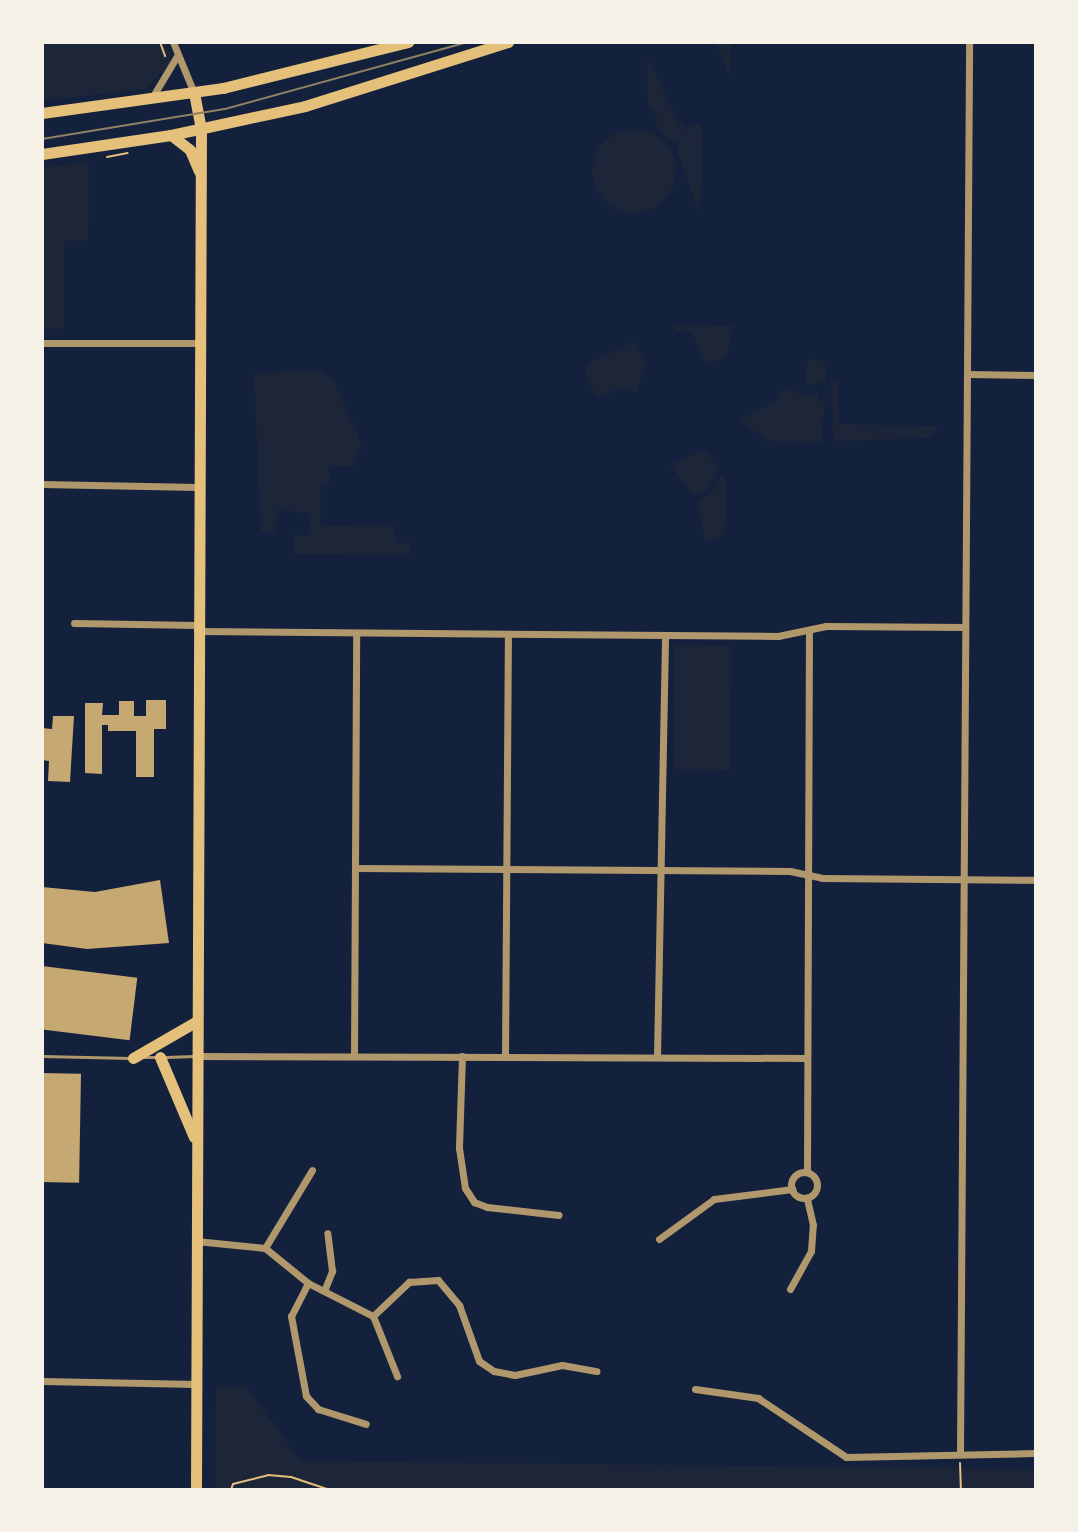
<!DOCTYPE html>
<style>
body{margin:0}
#map{position:relative;width:1078px;height:1532px;overflow:hidden;background:#14213d;font-family:Poppins,sans-serif}
div>[style]{position:absolute}
[style*='--x']{left:calc(var(--x)*1px);top:calc(var(--y)*1px);width:calc(var(--w)*1px);rotate:calc(var(--a)*1deg)}
.green>*{inset:0;background:#1d2539;transform-origin:0 0}
.round{border-radius:50%}
.building>*{inset:0;background:#c6a872;transform-origin:0 0}
.path>*{height:2px;margin:-1px;padding:0 1px;transform-origin:1px;border-radius:1px;background:#e5c07b}
.service>*{height:3px;margin:-1.5px;padding:0 1.5px;transform-origin:1.5px;border-radius:1.5px;background:#b1986c}
.minor>*{height:7px;margin:-3.5px;padding:0 3.5px;transform-origin:3.5px;border-radius:3.5px;background:#b1986c}
.minor>.ring{margin:-3.5px;padding:0;box-sizing:content-box;background:none;border:7px solid #b1986c;border-radius:50%}
.primary>*{height:11px;margin:-5.5px;padding:0 5.5px;transform-origin:5.5px;border-radius:5.5px;background:#e5c07b}
.trunk>*{height:11px;margin:-5.5px;padding:0 5.5px;transform-origin:5.5px;border-radius:5.5px;background:#e5c07b}
.tram>*{height:2px;margin:-1px;padding:0 1px;transform-origin:1px;border-radius:1px;background:#918062}
span{translate:-50% -50%;white-space:nowrap;text-align:center;line-height:1.15;-webkit-text-stroke:8px #f6f1e7;paint-order:stroke}
.frame{position:absolute;inset:0;border:44px solid #f6f1e7;pointer-events:none}
</style>
<div id="map">
<div class="green">
<div style="clip-path:polygon(42px 42px,165px 42px,172px 61px,146px 89px,42px 101px)"></div>
<div style="clip-path:polygon(716px 42px,731px 42px,730px 78px)"></div>
<div style="clip-path:polygon(647px 56px,679px 124px,686px 125px,682px 138px,674px 143px,656px 127px,657px 116px,648px 105px)"></div>
<div style="clip-path:polygon(689px 125px,700px 125px,703px 134px,700px 215px,676px 147px)"></div>
<div class="round" style="left:592px;top:129px;width:84px;height:84px"></div>
<div style="clip-path:polygon(89px 162px,88px 240px,64px 241px,64px 328px,42px 330px,42px 168px)"></div>
<div style="clip-path:polygon(673px 325px,733px 326px,727px 356px,707px 365px,691px 331px,676px 331px)"></div>
<div style="clip-path:polygon(633px 342px,646px 364px,636px 392px,617px 389px,597px 398px,585px 372px,589px 363px)"></div>
<div style="clip-path:polygon(808px 358px,825px 362px,825px 382px,805px 385px)"></div>
<div style="clip-path:polygon(315px 369px,333px 379px,362px 445px,352px 466px,329px 466px,329px 484px,320px 484px,321px 526px,392px 525px,397px 543px,411px 543px,410px 555px,293px 554px,294px 535px,309px 535px,309px 513px,278px 510px,274px 533px,261px 531px,254px 374px)"></div>
<div style="clip-path:polygon(831px 380px,839px 380px,839px 424px,937px 426px,930px 438px,833px 441px)"></div>
<div style="clip-path:polygon(788px 389px,804px 395px,818px 392px,818px 401px,825px 401px,821px 442px,768px 441px,739px 421px,780px 399px,778px 394px)"></div>
<div style="clip-path:polygon(705px 449px,719px 469px,706px 491px,694px 495px,670px 465px)"></div>
<div style="clip-path:polygon(722px 474px,727px 484px,724px 534px,705px 543px,698px 500px,712px 493px)"></div>
<div style="left:675px;top:645px;width:57px;height:124px;rotate:1deg"></div>
<div style="clip-path:polygon(216px 1387px,247px 1387px,300px 1461px,1036px 1469px,1036px 1490px,215px 1490px)"></div>
</div>
<div class="building">
<div style="clip-path:polygon(146px 700px,166px 700px,166px 729px,154px 729px,154px 777px,136px 777px,136px 731px,108px 731px,108px 725px,102px 725px,102px 774px,85px 773px,85px 703px,103px 703px,102px 715px,119px 715px,119px 701px,134px 701px,134px 716px,146px 716px)"></div>
<div style="clip-path:polygon(53px 716px,74px 716px,70px 782px,48px 781px,49px 761px,42px 760px,42px 728px,52px 729px)"></div>
<div style="clip-path:polygon(160px 880px,169px 943px,87px 949px,42px 943px,42px 887px,95px 892px)"></div>
<div style="left:42px;top:966px;width:96px;height:63px;rotate:7deg"></div>
<div style="left:42px;top:1073px;width:39px;height:109px;rotate:1deg"></div>
</div>
<div class="path">
<div style="--x:160;--y:42;--w:15;--a:70"></div>
<div style="--x:107;--y:157;--w:21;--a:-11"></div>
<div style="--x:960;--y:1463;--w:27;--a:88"></div>
<div style="--x:231;--y:1490;--w:6;--a:-72"></div>
<div style="--x:233;--y:1484;--w:36;--a:-14"></div>
<div style="--x:268;--y:1475;--w:23;--a:5"></div>
<div style="--x:291;--y:1477;--w:41;--a:18.4"></div>
</div>
<div class="service">
<div style="--x:42;--y:1056;--w:88;--a:1.3"></div>
<div style="--x:142;--y:1057;--w:16;--a:0"></div>
<div style="--x:166;--y:1057;--w:28;--a:-2"></div>
</div>
<div class="minor">
<div style="--x:173;--y:42;--w:55;--a:67.6"></div>
<div style="--x:153;--y:96;--w:47;--a:-59"></div>
<div style="--x:42;--y:343;--w:157;--a:0"></div>
<div style="--x:967;--y:374;--w:69;--a:0.8"></div>
<div style="--x:42;--y:484;--w:156;--a:1.1"></div>
<div style="--x:74;--y:623;--w:124;--a:0.9"></div>
<div style="--x:197;--y:631;--w:581;--a:0.49"></div>
<div style="--x:778;--y:636;--w:49;--a:-11.8"></div>
<div style="--x:826;--y:626;--w:139;--a:0.4"></div>
<div style="--x:355;--y:868;--w:435;--a:0.4"></div>
<div style="--x:790;--y:871;--w:33;--a:12"></div>
<div style="--x:822;--y:878;--w:214;--a:0.5"></div>
<div style="--x:354;--y:1055;--w:422;--a:-89.7"></div>
<div style="--x:197;--y:1056;--w:610;--a:0.19"></div>
<div style="--x:462;--y:1056;--w:92;--a:91.9"></div>
<div style="--x:459;--y:1148;--w:40;--a:81.5"></div>
<div style="--x:465;--y:1188;--w:17;--a:57"></div>
<div style="--x:474;--y:1202;--w:14;--a:21"></div>
<div style="--x:487;--y:1207;--w:72;--a:6.3"></div>
<div style="--x:505;--y:1056;--w:421;--a:-89.6"></div>
<div style="--x:657;--y:1057;--w:421;--a:-88.9"></div>
<div class="ring" style="left:791px;top:1172px;width:19px;height:19px"></div>
<div style="--x:807;--y:1172;--w:539;--a:-89.79"></div>
<div style="--x:659;--y:1239;--w:68;--a:-36"></div>
<div style="--x:714;--y:1199;--w:79;--a:-7.3"></div>
<div style="--x:196;--y:1241;--w:69;--a:5.8"></div>
<div style="--x:265;--y:1248;--w:55;--a:39.1"></div>
<div style="--x:308;--y:1283;--w:73;--a:26.9"></div>
<div style="--x:373;--y:1316;--w:50;--a:-43.4"></div>
<div style="--x:409;--y:1282;--w:29;--a:-4"></div>
<div style="--x:438;--y:1280;--w:33;--a:50"></div>
<div style="--x:459;--y:1305;--w:59;--a:70.3"></div>
<div style="--x:479;--y:1361;--w:18;--a:34"></div>
<div style="--x:494;--y:1371;--w:21;--a:11"></div>
<div style="--x:515;--y:1375;--w:48;--a:-12"></div>
<div style="--x:562;--y:1365;--w:35;--a:10"></div>
<div style="--x:265;--y:1248;--w:91;--a:-58.9"></div>
<div style="--x:308;--y:1283;--w:37;--a:117"></div>
<div style="--x:291;--y:1316;--w:81;--a:79.4"></div>
<div style="--x:306;--y:1396;--w:18;--a:47"></div>
<div style="--x:318;--y:1409;--w:50;--a:17.4"></div>
<div style="--x:790;--y:1289;--w:43;--a:-61.1"></div>
<div style="--x:811;--y:1251;--w:26;--a:-86"></div>
<div style="--x:813;--y:1225;--w:28;--a:-103"></div>
<div style="--x:324;--y:1291;--w:22;--a:-68"></div>
<div style="--x:332;--y:1271;--w:38;--a:-97"></div>
<div style="--x:373;--y:1316;--w:65;--a:68.2"></div>
<div style="--x:42;--y:1381;--w:154;--a:1.1"></div>
<div style="--x:695;--y:1389;--w:64;--a:8.1"></div>
<div style="--x:758;--y:1398;--w:106;--a:33.8"></div>
<div style="--x:846;--y:1457;--w:190;--a:-1.2"></div>
<div style="--x:960;--y:1454;--w:1412;--a:-89.63"></div>
</div>
<div class="primary">
<div style="--x:171;--y:135;--w:24;--a:38"></div>
<div style="--x:190;--y:150;--w:23;--a:67"></div>
<div style="--x:160;--y:1057;--w:87;--a:67"></div>
<div style="--x:133;--y:1058;--w:72;--a:-30.1"></div>
<div style="--x:196;--y:1490;--w:1361;--a:-89.79"></div>
</div>
<div class="trunk">
<div style="--x:194;--y:93;--w:37;--a:79"></div>
<div style="--x:42;--y:113;--w:183;--a:-7.9"></div>
<div style="--x:223;--y:88;--w:191;--a:-14"></div>
<div style="--x:42;--y:154;--w:130;--a:-8.4"></div>
<div style="--x:171;--y:135;--w:137;--a:-12.2"></div>
<div style="--x:305;--y:106;--w:213;--a:-17.5"></div>
</div>
<div class="tram">
<div style="--x:42;--y:139;--w:185;--a:-9.3"></div>
<div style="--x:225;--y:109;--w:253;--a:-15.4"></div>
</div>
<div class="frame"></div>
</div>
